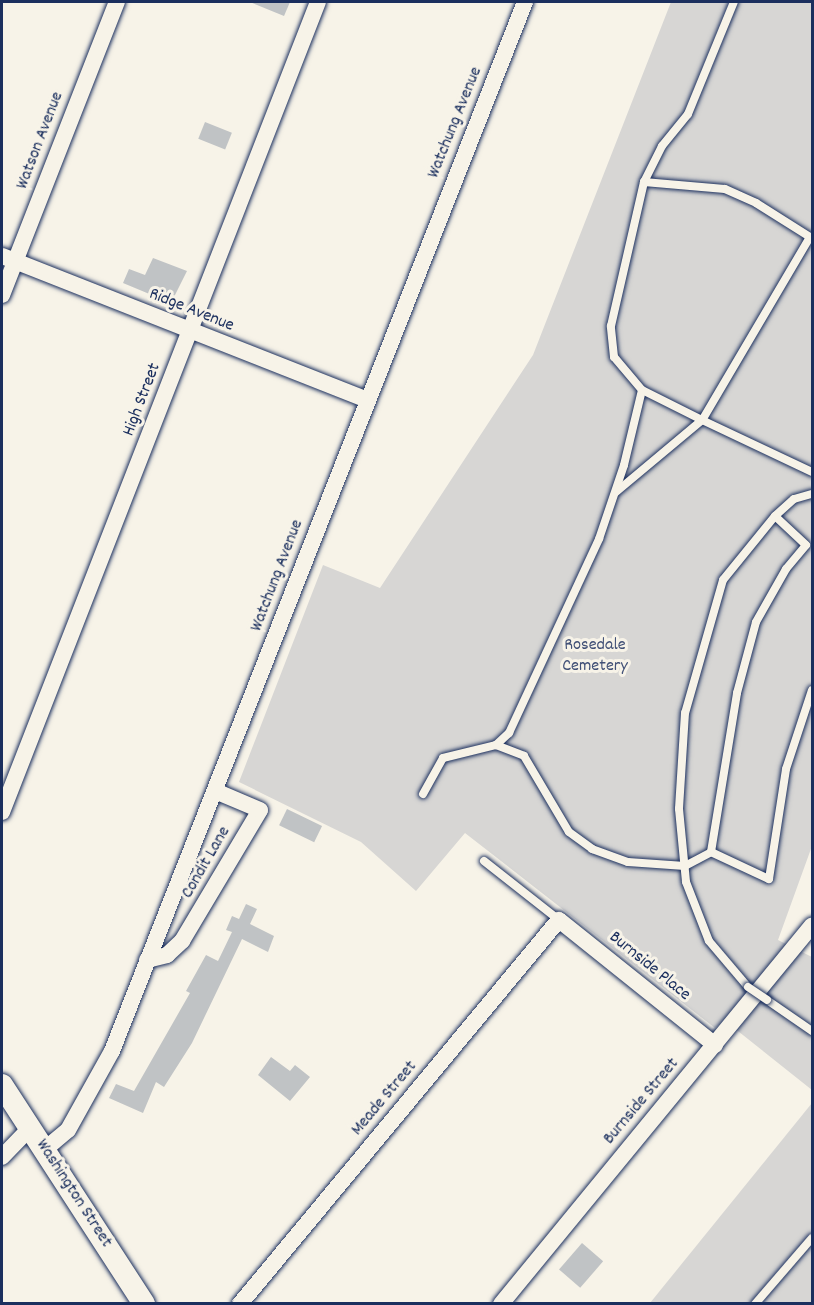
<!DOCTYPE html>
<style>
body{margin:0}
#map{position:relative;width:814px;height:1305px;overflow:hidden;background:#f7f3e8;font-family:Dekko,sans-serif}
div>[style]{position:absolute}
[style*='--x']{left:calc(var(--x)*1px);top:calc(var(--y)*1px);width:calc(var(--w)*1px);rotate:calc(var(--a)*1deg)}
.green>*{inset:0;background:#d7d6d4}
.building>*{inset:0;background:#c0c3c5;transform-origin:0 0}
.roads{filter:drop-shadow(0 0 2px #1b2f5e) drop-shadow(0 0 2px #1b2f5e)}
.service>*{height:8px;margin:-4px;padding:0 4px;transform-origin:4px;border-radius:4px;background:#f7f3e8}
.minor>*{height:16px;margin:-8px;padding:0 8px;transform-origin:8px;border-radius:8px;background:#f7f3e8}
.secondary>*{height:22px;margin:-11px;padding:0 11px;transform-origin:11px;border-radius:11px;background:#f7f3e8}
.bridges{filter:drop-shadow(0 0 2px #1b2f5e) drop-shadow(0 0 2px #1b2f5e)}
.service-bridge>*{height:8px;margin:-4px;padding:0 4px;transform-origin:4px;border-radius:4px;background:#f7f3e8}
span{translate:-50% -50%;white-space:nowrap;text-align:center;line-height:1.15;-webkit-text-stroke:6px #f7f3e8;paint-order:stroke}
.street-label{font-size:18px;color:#1b2f5e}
.park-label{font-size:18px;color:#415076}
.frame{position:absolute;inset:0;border:3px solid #1b2f5e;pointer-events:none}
</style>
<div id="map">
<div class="green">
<div style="clip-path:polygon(671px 2px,812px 2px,812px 846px,778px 940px,812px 957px,812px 1090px,724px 1020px,715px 1028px,465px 833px,416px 891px,361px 842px,239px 782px,323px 565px,380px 588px,533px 355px)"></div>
<div style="clip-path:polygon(812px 1103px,812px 1303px,650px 1303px)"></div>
</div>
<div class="building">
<div style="clip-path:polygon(250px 2px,290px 2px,284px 16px)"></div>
<div style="left:205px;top:122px;width:29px;height:18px;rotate:22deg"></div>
<div style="clip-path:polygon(153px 258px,187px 271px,171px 303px,123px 283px,129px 269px,145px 275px)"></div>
<div style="left:287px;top:809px;width:39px;height:18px;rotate:26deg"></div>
<div style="clip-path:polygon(246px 904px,257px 909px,250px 924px,274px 936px,268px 952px,242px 939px,192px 1043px,164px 1087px,156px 1082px,143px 1113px,109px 1098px,116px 1084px,134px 1091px,190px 993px,186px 991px,206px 955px,218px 961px,232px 932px,226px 930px,232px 916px,239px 919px)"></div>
<div style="clip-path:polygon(271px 1057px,290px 1071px,295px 1065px,310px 1077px,290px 1101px,258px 1075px)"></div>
<div style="left:582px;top:1243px;width:28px;height:35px;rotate:41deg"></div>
</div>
<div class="roads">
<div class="service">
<div style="--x:644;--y:182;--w:81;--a:4.9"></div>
<div style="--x:725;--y:189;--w:34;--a:24"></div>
<div style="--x:756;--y:203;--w:64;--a:32.2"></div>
<div style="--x:810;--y:237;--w:212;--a:120.5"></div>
<div style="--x:702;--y:420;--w:67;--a:-153.4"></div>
<div style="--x:642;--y:390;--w:43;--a:-130.3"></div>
<div style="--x:614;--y:357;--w:31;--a:-96"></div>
<div style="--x:611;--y:326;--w:148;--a:-77.1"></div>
<div style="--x:644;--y:182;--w:40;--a:-63.4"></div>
<div style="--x:662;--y:146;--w:41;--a:-50.9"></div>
<div style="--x:688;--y:114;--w:121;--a:-67.7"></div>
<div style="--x:616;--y:492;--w:112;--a:-39.9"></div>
<div style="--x:702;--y:420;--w:122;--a:25.3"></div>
<div style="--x:775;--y:516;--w:25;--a:-42"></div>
<div style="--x:794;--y:499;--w:19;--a:-16"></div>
<div style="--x:496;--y:745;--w:30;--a:21"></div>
<div style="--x:524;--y:756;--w:88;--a:59.4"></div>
<div style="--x:569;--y:832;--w:29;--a:36"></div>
<div style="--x:592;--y:849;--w:38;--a:20"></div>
<div style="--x:628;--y:862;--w:57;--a:4"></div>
<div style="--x:685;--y:866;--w:30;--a:-28"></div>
<div style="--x:711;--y:852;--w:64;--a:25"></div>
<div style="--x:769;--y:879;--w:111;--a:-81.2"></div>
<div style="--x:786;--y:769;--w:83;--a:-71.8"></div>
<div style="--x:423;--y:794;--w:41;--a:-60.9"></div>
<div style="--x:443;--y:758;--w:55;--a:-13.8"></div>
<div style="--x:496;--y:745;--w:18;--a:-43"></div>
<div style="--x:509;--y:733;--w:214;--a:-65.1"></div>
<div style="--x:599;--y:539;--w:78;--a:-71.3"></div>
<div style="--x:624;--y:465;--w:77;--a:-76.5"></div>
<div style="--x:711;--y:852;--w:161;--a:-80.7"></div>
<div style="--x:737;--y:693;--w:73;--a:-75"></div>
<div style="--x:756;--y:622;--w:61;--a:-60.5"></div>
<div style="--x:786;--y:569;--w:31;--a:-50"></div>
<div style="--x:806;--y:545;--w:42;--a:-136.9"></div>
<div style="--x:775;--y:516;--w:82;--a:129.1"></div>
<div style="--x:723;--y:580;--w:138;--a:105.9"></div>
<div style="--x:685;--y:713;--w:96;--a:93.6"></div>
<div style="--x:679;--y:809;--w:73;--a:84.5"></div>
<div style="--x:686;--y:882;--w:63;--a:68.7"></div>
<div style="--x:709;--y:941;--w:60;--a:49.7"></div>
<div style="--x:484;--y:861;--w:95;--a:38.2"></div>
<div style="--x:767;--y:1000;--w:55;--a:34.6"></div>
<div style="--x:755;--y:1304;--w:87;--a:-49.2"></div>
</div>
<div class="minor">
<div style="--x:2;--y:256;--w:393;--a:21.5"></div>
<div style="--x:2;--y:295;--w:315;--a:-68.6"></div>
<div style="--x:2;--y:812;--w:869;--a:-68.69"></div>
<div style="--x:147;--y:960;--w:21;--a:-14"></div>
<div style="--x:167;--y:955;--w:21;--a:-43"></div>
<div style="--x:182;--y:941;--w:152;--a:-59.2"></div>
<div style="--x:260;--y:810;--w:49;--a:-157.1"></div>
<div style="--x:44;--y:1150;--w:31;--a:-40"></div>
<div style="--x:68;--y:1130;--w:90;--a:-60.9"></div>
<div style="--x:112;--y:1051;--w:1127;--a:-68.51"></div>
<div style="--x:2;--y:1157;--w:40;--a:-46"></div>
<div style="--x:240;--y:1304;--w:499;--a:-50.3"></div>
<div style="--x:559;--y:920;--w:200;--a:38.7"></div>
<div style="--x:501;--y:1304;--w:490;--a:-50.6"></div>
</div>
<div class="secondary">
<div style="--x:2;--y:1085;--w:261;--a:57"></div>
</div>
</div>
<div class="bridges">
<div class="service-bridge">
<div style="--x:748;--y:987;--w:23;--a:34"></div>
</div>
</div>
<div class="street-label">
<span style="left:456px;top:123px;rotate:-68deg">Watchung Avenue</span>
<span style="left:41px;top:141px;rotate:-69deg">Watson Avenue</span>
<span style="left:191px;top:311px;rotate:22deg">Ridge Avenue</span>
<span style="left:143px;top:400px;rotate:-69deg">High Street</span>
<span style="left:278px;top:576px;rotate:-69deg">Watchung Avenue</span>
<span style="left:207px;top:863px;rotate:-60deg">Condit Lane</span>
<span style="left:649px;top:967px;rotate:39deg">Burnside Place</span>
<span style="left:385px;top:1099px;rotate:-50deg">Meade Street</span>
<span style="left:642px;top:1102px;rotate:-50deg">Burnside Street</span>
<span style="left:73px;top:1194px;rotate:57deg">Washington Street</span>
</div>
<div class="park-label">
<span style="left:595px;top:657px">Rosedale<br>Cemetery</span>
</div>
<div class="frame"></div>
</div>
